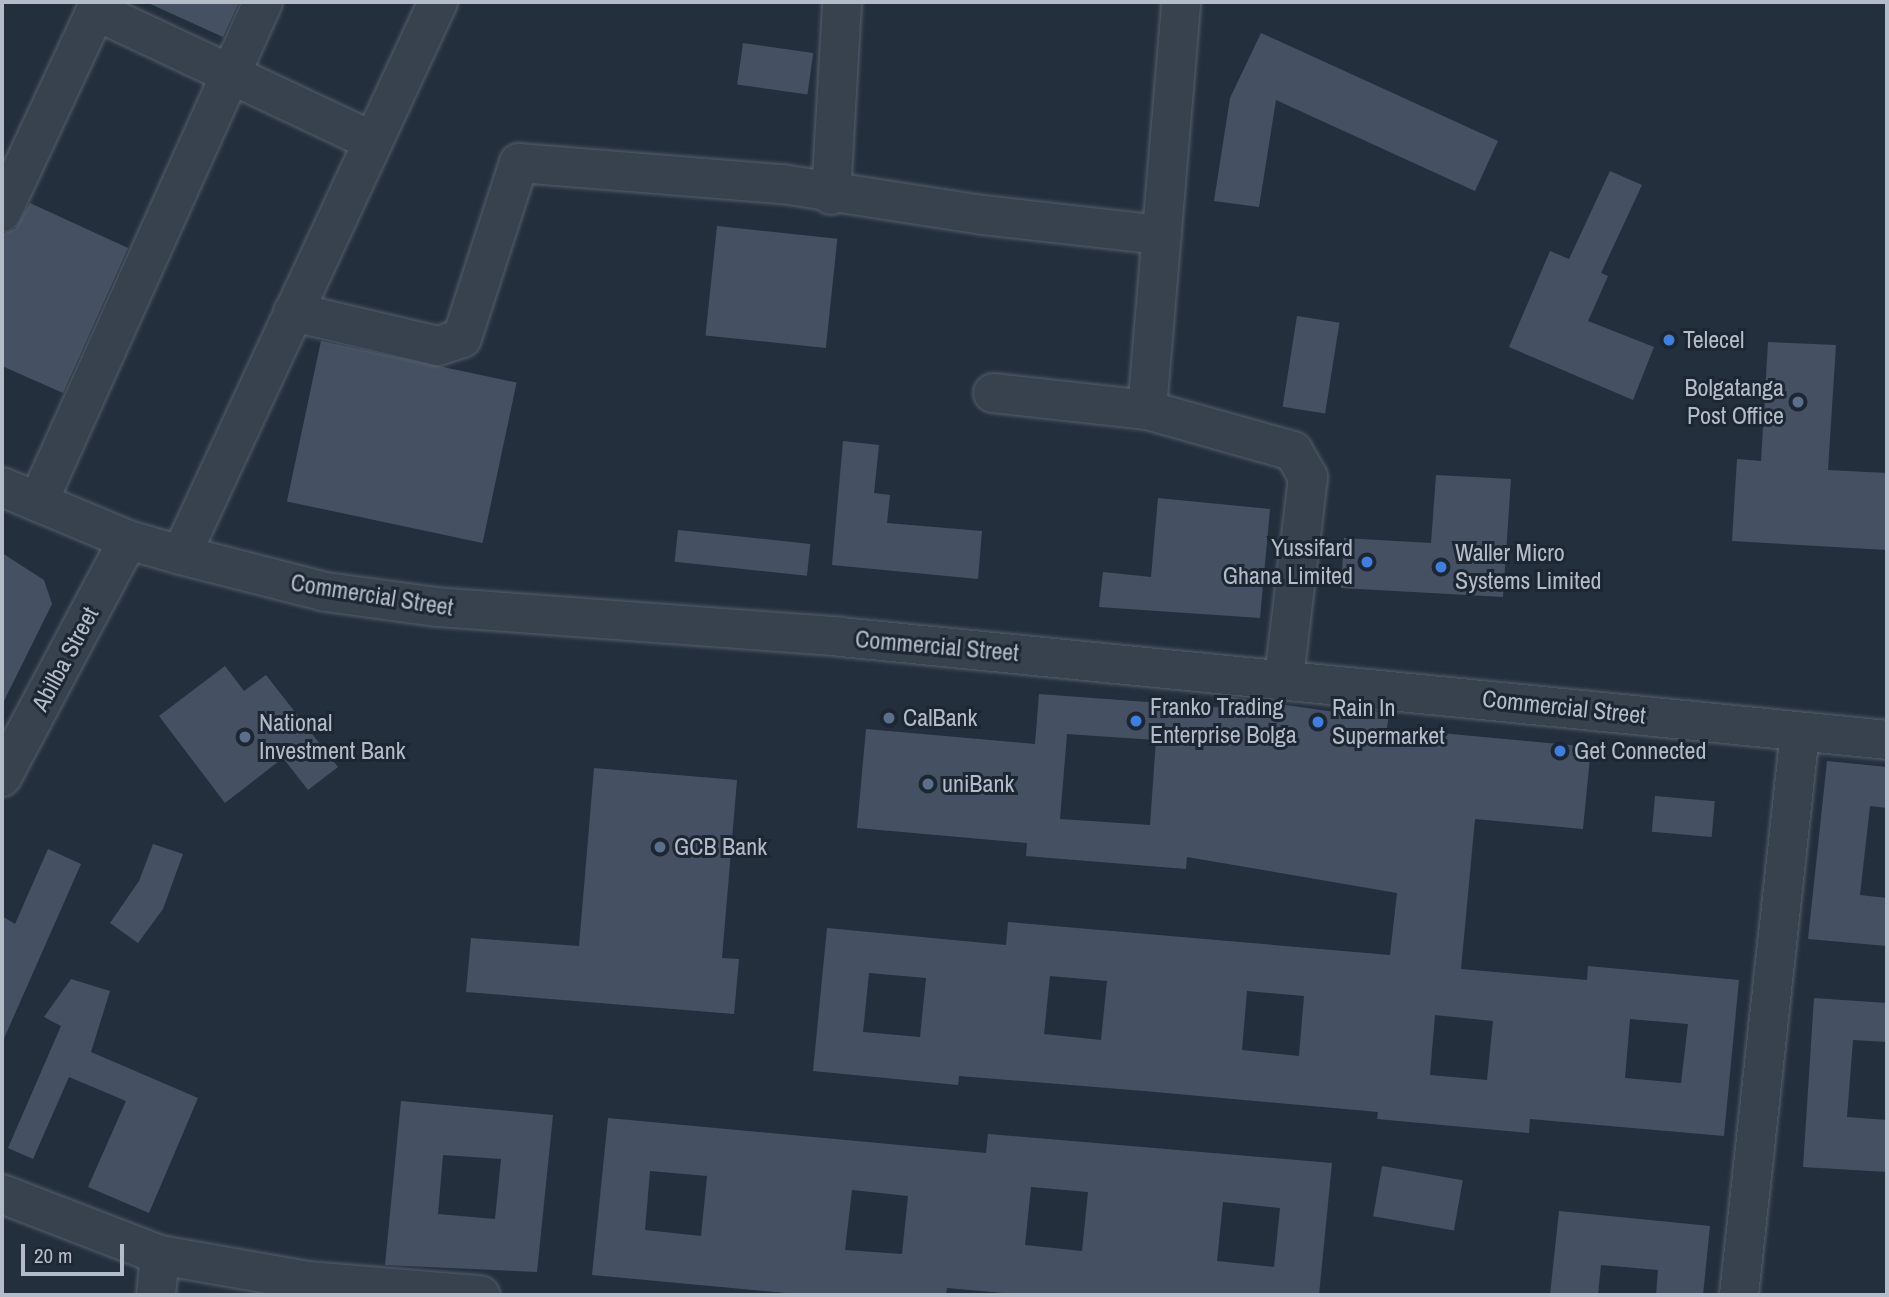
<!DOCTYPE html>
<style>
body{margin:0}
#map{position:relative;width:1889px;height:1297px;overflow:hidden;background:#242f3e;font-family:"Archivo Narrow",sans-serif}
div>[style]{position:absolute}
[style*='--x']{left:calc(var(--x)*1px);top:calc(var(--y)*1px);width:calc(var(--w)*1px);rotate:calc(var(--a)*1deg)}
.building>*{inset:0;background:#455162;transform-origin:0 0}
.roads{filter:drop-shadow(0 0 2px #565f6c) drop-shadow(0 0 2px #565f6c)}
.minor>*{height:38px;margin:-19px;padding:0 19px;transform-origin:19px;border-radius:19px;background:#38414e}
.dots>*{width:19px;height:19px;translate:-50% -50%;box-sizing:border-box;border:4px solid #1d2633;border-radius:50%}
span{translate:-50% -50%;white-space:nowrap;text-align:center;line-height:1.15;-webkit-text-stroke:6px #1d2633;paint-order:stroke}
.poi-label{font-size:24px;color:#b4bcc9}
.left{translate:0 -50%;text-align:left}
.right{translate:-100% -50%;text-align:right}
.street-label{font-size:24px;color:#b4bcc9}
.frame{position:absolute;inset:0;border:4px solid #b4bcc9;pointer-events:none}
.scale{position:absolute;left:21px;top:1244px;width:103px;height:32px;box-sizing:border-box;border:4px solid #b4bcc9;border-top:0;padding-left:9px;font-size:21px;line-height:24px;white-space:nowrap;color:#b4bcc9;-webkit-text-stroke:5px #1d2633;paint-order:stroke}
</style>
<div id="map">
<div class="building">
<div style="clip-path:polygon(146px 2px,239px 2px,223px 37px)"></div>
<div style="clip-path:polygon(1261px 33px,1498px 141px,1475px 191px,1276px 100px,1259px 207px,1214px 201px,1230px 98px)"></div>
<div style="left:743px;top:43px;width:71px;height:42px;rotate:8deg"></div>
<div style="clip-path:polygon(1610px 171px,1642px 185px,1601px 273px,1608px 276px,1588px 321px,1654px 347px,1633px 400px,1509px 347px,1550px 251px,1569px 259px)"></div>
<div style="clip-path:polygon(30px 203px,128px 248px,63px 393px,2px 366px,2px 234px,15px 229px)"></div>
<div style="left:717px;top:226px;width:121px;height:110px;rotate:6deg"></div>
<div style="left:1297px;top:316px;width:43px;height:92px;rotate:9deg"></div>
<div style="left:321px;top:341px;width:200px;height:164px;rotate:12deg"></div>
<div style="clip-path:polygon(1768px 342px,1836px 345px,1828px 470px,1887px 473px,1887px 550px,1732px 541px,1737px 459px,1761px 461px)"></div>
<div style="clip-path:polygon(843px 441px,879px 445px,874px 493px,890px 495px,887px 523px,982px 531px,978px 579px,832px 565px)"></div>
<div style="clip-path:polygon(1436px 475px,1511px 479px,1503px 597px,1341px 588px,1344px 538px,1431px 543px)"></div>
<div style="clip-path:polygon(1158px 498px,1270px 509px,1260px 618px,1099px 607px,1103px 572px,1151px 577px)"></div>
<div style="left:678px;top:530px;width:133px;height:32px;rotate:6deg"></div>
<div style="clip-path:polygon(2px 553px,44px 580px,52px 604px,2px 705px)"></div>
<div style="clip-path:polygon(225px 666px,244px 691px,266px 675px,338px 767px,308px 790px,283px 758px,225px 803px,159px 716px)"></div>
<div style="clip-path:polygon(evenodd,1039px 694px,1228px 708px,1230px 697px,1342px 713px,1343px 708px,1389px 713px,1387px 728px,1591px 747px,1583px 829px,1475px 819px,1461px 969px,1587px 980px,1588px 966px,1739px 980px,1724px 1136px,1530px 1119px,1529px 1133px,1377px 1119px,1378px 1112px,1144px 1091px,959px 1076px,958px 1085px,813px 1071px,827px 928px,1006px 945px,1008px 922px,1390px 955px,1397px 893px,1187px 857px,1186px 869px,1026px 856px,1027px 843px,857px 828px,866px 729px,1035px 744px,1039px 694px,1067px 734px,1156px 740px,1150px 825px,1060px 819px,1067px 734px,1039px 694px,869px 973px,926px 978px,920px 1037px,863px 1032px,869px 973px,1039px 694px,1050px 976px,1107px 981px,1101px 1040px,1044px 1034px,1050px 976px,1039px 694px,1247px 991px,1304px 996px,1299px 1056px,1242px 1050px,1247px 991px,1039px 694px,1435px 1015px,1493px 1021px,1487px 1080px,1430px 1075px,1435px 1015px,1039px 694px,1630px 1019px,1688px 1024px,1681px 1083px,1625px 1078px,1630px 1019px)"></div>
<div style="clip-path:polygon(1827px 761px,1887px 767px,1887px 808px,1870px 806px,1860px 895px,1887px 898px,1887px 946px,1808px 939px)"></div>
<div style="clip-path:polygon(594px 768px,737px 780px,722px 958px,739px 959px,734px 1014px,466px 992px,471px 938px,579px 946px)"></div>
<div style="left:1655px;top:796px;width:60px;height:36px;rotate:5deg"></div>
<div style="clip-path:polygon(153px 844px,183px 854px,163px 909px,138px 943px,110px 923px,139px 881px)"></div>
<div style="clip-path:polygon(48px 849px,81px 864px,2px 1043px,2px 916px,15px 924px)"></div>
<div style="clip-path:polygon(71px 979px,110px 991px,91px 1052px,198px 1098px,149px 1213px,88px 1187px,126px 1101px,69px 1077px,33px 1159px,8px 1148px,61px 1026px,44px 1017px)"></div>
<div style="clip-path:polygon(1814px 998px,1887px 1003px,1887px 1042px,1853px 1040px,1847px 1117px,1887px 1120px,1887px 1172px,1803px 1167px)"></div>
<div style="clip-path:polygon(evenodd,401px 1101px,553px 1115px,537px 1272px,385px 1265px,401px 1101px,443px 1155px,501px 1159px,495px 1219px,438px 1214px,443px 1155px)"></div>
<div style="clip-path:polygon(evenodd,608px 1118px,986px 1153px,988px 1134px,1332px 1163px,1319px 1295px,1026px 1295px,947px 1288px,946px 1295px,808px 1295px,592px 1275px,608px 1118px,650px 1171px,707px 1176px,701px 1236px,645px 1230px,650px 1171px,608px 1118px,1031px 1187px,1088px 1192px,1082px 1251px,1025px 1245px,1031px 1187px,608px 1118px,852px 1190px,908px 1196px,902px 1254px,845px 1250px,852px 1190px,608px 1118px,1223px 1202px,1280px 1208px,1274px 1267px,1217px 1261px,1223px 1202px)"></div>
<div style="left:1382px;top:1166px;width:82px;height:51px;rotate:10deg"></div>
<div style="clip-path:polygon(1559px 1211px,1710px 1226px,1703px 1295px,1656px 1295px,1658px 1270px,1601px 1265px,1598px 1295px,1550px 1295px)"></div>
</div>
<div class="roads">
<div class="minor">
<div style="--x:96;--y:11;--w:305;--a:25.2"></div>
<div style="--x:831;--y:195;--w:193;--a:-86.7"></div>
<div style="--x:2;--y:212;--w:232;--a:-65"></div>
<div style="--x:293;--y:312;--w:149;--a:13.2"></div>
<div style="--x:438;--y:346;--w:25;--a:-18"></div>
<div style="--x:462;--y:338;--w:184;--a:-72"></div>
<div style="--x:519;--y:163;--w:264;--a:4.6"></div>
<div style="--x:782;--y:184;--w:203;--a:8.8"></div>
<div style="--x:983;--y:215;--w:180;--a:6.4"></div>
<div style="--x:993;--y:393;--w:155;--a:6.3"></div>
<div style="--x:1147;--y:410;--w:152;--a:15.7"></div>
<div style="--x:1293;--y:451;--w:30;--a:60"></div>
<div style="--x:1308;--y:477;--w:203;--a:96.8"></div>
<div style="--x:1147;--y:410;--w:409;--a:-85.2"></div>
<div style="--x:2;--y:487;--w:137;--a:22.8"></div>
<div style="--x:128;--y:540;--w:55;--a:15.8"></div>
<div style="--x:181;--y:555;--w:150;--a:14.3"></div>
<div style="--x:326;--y:592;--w:112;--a:7.7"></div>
<div style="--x:437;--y:607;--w:405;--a:4.2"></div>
<div style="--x:841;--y:637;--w:1051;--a:5.62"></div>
<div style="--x:38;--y:502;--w:548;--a:-65.77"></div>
<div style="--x:181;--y:555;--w:610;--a:-65.07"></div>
<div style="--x:2;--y:777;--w:268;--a:-62"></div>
<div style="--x:2;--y:1194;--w:169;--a:21.1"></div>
<div style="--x:160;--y:1255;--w:150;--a:10"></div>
<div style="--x:308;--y:1281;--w:173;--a:4.7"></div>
<div style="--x:156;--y:1295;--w:40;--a:-84.3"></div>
<div style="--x:1739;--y:1295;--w:566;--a:-83.82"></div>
</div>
</div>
<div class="dots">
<div style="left:1669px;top:340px;background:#3f7fe0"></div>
<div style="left:1798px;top:402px;background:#5c6f8a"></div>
<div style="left:1367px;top:562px;background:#3f7fe0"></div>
<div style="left:1441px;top:567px;background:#3f7fe0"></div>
<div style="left:889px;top:718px;background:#5c6f8a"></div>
<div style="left:1136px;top:721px;background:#3f7fe0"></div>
<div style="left:1318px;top:722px;background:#3f7fe0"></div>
<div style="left:245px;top:737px;background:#5c6f8a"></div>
<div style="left:1560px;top:751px;background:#3f7fe0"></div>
<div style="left:928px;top:784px;background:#5c6f8a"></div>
<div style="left:660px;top:847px;background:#5c6f8a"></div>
</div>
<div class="poi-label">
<span class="left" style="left:1683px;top:340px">Telecel</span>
<span class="right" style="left:1784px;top:402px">Bolgatanga<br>Post Office</span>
<span class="right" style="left:1353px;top:562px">Yussifard<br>Ghana Limited</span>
<span class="left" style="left:1455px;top:567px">Waller Micro<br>Systems Limited</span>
<span class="left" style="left:1150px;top:721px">Franko Trading<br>Enterprise Bolga</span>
<span class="left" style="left:1332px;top:722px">Rain In<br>Supermarket</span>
<span class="left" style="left:903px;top:718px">CalBank</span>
<span class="left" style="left:259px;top:737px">National<br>Investment Bank</span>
<span class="left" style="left:1574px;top:751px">Get Connected</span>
<span class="left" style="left:942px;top:784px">uniBank</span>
<span class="left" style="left:674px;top:847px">GCB Bank</span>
</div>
<div class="street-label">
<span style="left:372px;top:595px;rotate:9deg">Commercial Street</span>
<span style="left:937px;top:646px;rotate:5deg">Commercial Street</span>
<span style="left:65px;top:659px;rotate:-62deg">Abilba Street</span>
<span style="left:1564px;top:707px;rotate:6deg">Commercial Street</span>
</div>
<div class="frame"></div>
<div class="scale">20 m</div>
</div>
